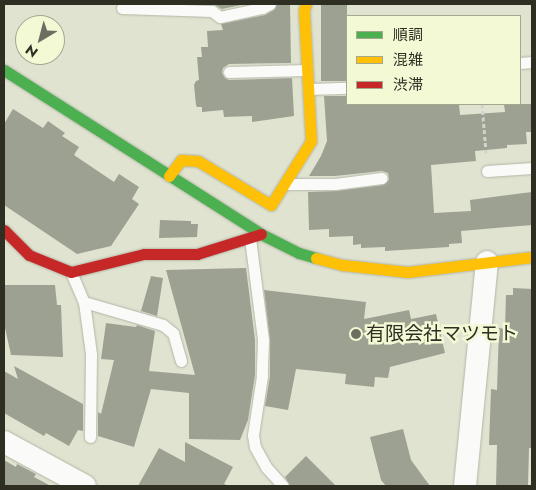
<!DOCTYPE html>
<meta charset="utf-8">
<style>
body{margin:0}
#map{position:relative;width:536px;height:490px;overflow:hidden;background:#e0e3d0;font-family:Jost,"Noto Sans JP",sans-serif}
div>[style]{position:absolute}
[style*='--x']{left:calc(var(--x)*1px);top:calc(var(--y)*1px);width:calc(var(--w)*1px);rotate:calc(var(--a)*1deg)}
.building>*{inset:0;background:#9ca192;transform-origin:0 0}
.path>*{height:3px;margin-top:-1.5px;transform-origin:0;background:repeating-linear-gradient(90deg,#d2d3cd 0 4px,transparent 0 6.5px)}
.roads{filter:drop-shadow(0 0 1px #b3b6a7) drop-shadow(0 0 1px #b3b6a7)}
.lane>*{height:11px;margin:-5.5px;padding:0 5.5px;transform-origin:5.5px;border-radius:5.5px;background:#fafbf8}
.street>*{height:22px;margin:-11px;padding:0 11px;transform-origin:11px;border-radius:11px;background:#fafbf8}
.fast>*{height:11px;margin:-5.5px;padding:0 5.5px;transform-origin:5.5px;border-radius:5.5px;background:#4caf50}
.slow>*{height:11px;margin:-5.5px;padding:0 5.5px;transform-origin:5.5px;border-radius:5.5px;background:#ffc107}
.jam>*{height:11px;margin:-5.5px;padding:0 5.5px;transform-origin:5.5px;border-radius:5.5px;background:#c62828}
.dots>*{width:14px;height:14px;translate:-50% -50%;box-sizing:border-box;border:2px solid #f3f8d5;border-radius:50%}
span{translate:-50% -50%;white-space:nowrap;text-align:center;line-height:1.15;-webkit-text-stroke:5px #f3f8d5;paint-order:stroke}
.poi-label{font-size:19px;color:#2e2f22}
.left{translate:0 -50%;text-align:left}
.frame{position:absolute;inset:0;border:5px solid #2e2f22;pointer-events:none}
.legend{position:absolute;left:346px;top:15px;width:175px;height:90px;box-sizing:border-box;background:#f3f8d5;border:1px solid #a4a88d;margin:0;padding:6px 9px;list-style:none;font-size:15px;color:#2e2f22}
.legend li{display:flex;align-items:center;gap:10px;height:25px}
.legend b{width:25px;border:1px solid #a4a88d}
.north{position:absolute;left:15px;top:15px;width:50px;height:50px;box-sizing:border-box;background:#f3f8d5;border:1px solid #a4a88d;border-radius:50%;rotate:217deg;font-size:14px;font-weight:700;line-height:20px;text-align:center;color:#2e2f22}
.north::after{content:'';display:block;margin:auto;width:18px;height:22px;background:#6c6e5f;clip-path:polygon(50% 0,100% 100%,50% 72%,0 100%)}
</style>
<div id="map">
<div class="building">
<div style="clip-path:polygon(213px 4px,246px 4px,222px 9px)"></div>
<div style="clip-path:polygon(277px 4px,290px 4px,291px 63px,229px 64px,223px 68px,222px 73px,225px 78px,229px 80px,292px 78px,294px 116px,252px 122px,252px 116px,224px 117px,223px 110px,202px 112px,202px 107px,197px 107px,196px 105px,194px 85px,196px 81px,199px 80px,197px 57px,202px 57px,201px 47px,208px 47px,207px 31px,223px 30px,221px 24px,265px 15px,274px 10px)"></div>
<div style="left:321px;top:4px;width:26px;height:77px"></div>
<div style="clip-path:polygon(347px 96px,347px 104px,459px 104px,460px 115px,505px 112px,504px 104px,532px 104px,532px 132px,526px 132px,527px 144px,507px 145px,507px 148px,475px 151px,476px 161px,431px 165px,434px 213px,471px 211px,470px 200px,532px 192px,532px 225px,461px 231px,462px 243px,449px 244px,449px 247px,385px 251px,385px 247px,361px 248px,361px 244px,353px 245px,353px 236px,329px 237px,329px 229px,309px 230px,308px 192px,336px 191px,383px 185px,389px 180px,388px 173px,382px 171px,335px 176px,309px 176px,321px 156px,327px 141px,324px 96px)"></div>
<div style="clip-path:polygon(13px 109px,43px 128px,48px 121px,65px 133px,62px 136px,79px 147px,74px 155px,114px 182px,119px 174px,139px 187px,132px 199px,139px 204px,111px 246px,77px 254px,4px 205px,4px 124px)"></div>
<div style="clip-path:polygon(160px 220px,191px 221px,191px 224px,198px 224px,197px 237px,159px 238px)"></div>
<div style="clip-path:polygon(246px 268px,255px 340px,255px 375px,248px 420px,240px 440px,189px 439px,189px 393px,151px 389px,134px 447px,98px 436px,98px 412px,101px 414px,114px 360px,101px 359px,106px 323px,136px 327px,137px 325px,155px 331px,149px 371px,195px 375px,166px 270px)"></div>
<div style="clip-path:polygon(151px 276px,163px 278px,157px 316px,141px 311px)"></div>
<div style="clip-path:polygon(4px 285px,55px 285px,57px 305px,61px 305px,63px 357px,11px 355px,5px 328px)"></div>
<div style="clip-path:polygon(513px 288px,532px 289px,532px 448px,529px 448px,528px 486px,496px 486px,497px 445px,489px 445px,491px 389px,497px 390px,499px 328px,505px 329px,506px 295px,513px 295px)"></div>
<div style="clip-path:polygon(264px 290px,366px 302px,364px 319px,409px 310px,411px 319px,436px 314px,445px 353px,390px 367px,388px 378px,375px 377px,374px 387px,345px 384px,346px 374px,296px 369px,288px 410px,265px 406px,270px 376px,270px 340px)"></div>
<div style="clip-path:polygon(14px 366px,83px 404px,83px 431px,78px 430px,69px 446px,46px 433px,44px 436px,4px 413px,4px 371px,18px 379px)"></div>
<div style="clip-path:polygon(403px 429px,411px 460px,430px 486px,386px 486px,381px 480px,370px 437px)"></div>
<div style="clip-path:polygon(185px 442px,233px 467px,224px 484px,229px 486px,138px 486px,159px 448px,185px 462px)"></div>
<div style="clip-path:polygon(306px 456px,336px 486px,290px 486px,285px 477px)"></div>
<div style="clip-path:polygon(4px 460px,16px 467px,17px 464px,36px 474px,34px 477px,51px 486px,4px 486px)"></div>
</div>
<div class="path">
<div style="--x:482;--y:104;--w:49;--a:85.3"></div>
</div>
<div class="roads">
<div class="lane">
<div style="--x:122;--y:8;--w:90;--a:1.9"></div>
<div style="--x:212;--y:11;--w:10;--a:37"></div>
<div style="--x:220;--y:17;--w:43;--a:-12.1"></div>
<div style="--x:262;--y:8;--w:9;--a:-27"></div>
<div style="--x:520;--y:63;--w:12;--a:-5"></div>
<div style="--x:229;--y:72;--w:78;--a:-1.5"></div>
<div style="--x:309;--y:89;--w:38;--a:-2"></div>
<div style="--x:487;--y:171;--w:45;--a:-3.8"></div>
<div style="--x:285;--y:184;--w:50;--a:0"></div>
<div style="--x:335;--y:184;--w:47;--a:-7.3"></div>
<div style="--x:250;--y:238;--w:103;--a:82.7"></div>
<div style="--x:263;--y:340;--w:36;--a:92"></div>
<div style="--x:262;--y:376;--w:60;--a:98.7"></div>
<div style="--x:253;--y:435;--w:12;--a:81"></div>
<div style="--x:255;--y:447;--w:23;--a:61"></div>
<div style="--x:266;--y:467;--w:25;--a:48"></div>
<div style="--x:71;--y:272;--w:33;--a:67"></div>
<div style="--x:84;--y:302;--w:82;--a:16.2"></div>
<div style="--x:163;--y:325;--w:13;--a:39"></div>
<div style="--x:173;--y:333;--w:29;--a:74"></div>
<div style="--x:84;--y:302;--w:52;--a:82.3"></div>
<div style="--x:91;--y:354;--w:83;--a:90.7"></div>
</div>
<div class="street">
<div style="--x:4;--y:442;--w:92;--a:28.5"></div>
<div style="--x:465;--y:486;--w:225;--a:-84.4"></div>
</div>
<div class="fast">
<div style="--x:4;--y:70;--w:305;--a:32.5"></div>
<div style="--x:261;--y:234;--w:42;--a:26.6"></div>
<div style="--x:299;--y:253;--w:18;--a:16"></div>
</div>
<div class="slow">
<div style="--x:169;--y:176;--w:20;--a:-53"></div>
<div style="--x:181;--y:160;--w:17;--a:3"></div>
<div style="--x:198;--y:161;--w:85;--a:31.1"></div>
<div style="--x:271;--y:205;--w:75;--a:-58"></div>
<div style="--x:311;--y:141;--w:131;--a:-93.1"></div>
<div style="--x:304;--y:10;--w:6;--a:-72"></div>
<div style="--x:316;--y:258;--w:28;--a:15"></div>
<div style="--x:343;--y:265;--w:65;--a:6.1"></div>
<div style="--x:408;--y:272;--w:125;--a:-6.9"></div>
</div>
<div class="jam">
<div style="--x:4;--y:230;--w:35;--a:45"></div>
<div style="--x:29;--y:255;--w:45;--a:22"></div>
<div style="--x:71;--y:272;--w:75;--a:-13.9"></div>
<div style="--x:144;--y:254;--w:53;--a:0"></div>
<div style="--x:197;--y:254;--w:67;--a:-17.4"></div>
</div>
</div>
<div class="dots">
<div style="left:356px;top:334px;background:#6c6e5f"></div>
</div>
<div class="poi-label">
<span class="left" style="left:366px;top:334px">有限会社マツモト</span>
</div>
<div class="frame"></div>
<ul class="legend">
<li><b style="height:6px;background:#4caf50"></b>順調</li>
<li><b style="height:6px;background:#ffc107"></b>混雑</li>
<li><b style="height:6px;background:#c62828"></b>渋滞</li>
</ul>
<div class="north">N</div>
</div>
